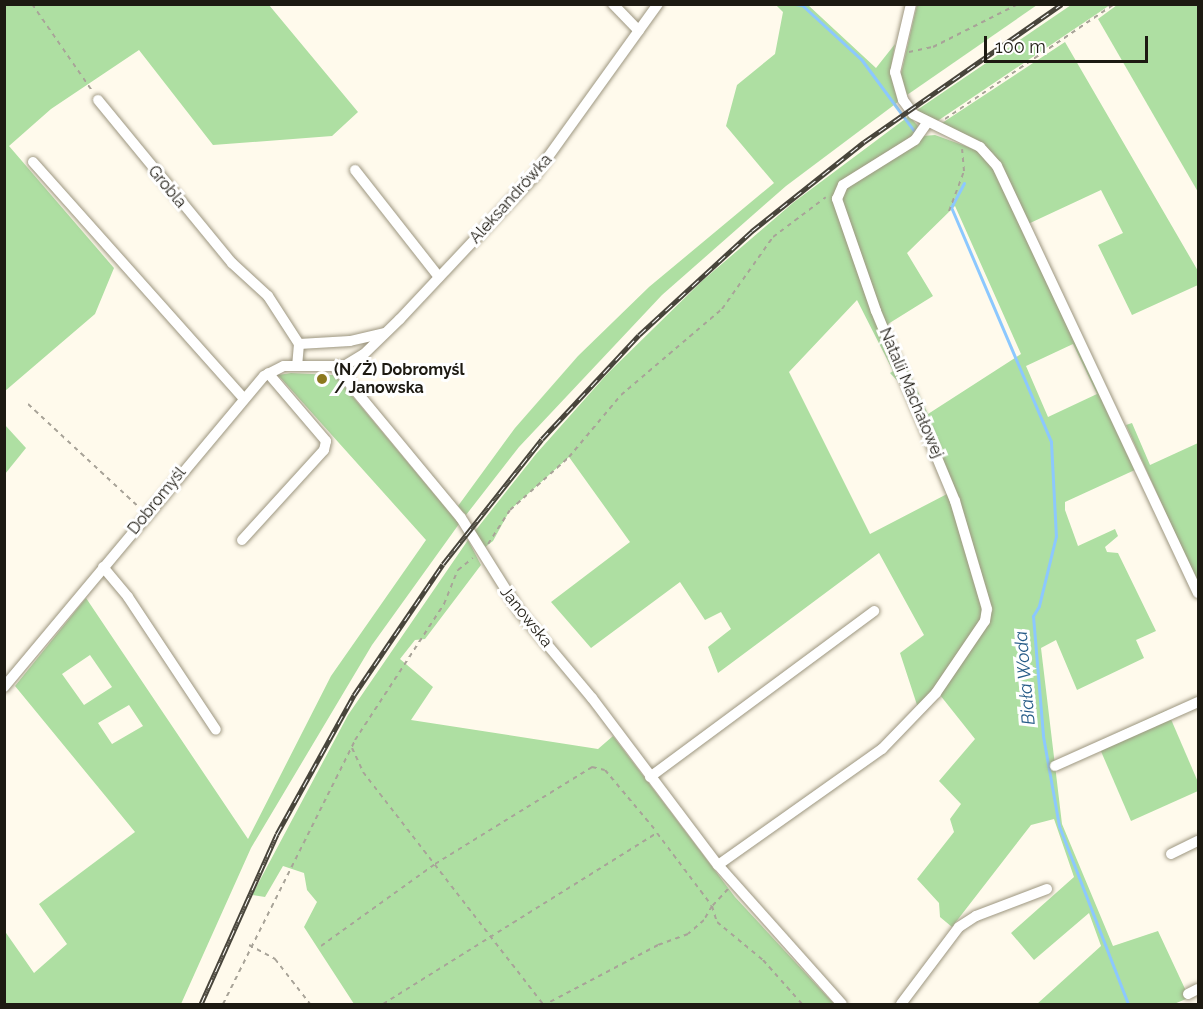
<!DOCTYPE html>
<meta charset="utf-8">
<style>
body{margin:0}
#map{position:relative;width:1203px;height:1009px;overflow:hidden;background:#fffaec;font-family:Raleway,sans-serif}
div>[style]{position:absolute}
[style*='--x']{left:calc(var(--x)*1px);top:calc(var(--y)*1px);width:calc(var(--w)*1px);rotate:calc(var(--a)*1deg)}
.green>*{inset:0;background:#aedfa2}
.stream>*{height:3px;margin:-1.5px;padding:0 1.5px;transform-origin:1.5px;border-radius:1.5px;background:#8cc8fe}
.path>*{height:2px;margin-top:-1px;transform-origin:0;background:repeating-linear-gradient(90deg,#a8a398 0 4.5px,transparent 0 9px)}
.roads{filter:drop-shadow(0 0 2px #9d9680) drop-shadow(0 0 2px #9d9680)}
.minor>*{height:10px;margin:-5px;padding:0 5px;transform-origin:5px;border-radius:5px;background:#fff}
.rail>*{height:5px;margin-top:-2.5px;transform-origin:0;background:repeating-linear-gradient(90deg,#fff 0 9px,#48453b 0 18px);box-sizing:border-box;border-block:2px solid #48453b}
.dots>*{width:16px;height:16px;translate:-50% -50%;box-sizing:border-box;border:3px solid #fff;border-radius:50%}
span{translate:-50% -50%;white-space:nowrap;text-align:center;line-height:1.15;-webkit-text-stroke:6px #fff;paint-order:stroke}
.street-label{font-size:16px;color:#1d1a12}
.poi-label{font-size:16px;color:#1d1a12;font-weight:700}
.left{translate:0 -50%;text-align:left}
.water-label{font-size:18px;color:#255b87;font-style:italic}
.frame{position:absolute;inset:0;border:6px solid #1d1a12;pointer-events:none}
.scale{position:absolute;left:984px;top:36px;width:164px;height:27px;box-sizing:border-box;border:3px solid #1d1a12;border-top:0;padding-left:8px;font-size:18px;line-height:21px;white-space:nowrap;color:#1d1a12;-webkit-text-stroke:4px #fff;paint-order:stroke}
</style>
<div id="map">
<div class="green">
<div style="clip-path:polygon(5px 4px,269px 5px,358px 112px,332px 136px,213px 145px,139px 50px,51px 109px,9px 146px,114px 268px,95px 314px,5px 391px)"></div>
<div style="clip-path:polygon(776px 5px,808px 5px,876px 68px,895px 44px,890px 73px,898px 102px,786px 186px,662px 295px,519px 447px,466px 515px,458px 506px,515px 428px,578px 356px,649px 287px,774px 183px,726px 126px,737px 85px,775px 54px,783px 12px)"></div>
<div style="clip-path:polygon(917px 5px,1037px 5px,907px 95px,901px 74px)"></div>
<div style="clip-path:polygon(1071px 5px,1110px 5px,936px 122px,917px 110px)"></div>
<div style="clip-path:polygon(1117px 5px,1198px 5px,1198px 192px,1098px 19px)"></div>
<div style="clip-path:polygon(1065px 42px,1198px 271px,1198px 285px,1132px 315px,1098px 245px,1123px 233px,1101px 190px,1028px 224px,993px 153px,939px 125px)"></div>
<div style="clip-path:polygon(evenodd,909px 116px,918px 126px,913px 137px,833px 198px,953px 502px,984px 609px,976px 633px,918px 708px,900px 653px,924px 635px,879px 553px,718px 673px,708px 647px,731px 629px,721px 612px,705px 620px,680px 582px,591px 648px,551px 602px,630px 542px,569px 457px,510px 510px,493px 541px,484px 548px,475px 531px,536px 454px,608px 373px,702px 281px,794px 202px,909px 116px,857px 300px,893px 371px,890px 373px,904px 388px,947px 494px,870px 534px,789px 372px,857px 300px)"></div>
<div style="clip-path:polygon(evenodd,935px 135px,979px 151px,994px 166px,1137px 469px,1065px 502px,1065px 510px,1078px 546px,1115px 529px,1118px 536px,1105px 547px,1107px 552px,1118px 553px,1156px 631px,1136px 640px,1144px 658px,1077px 690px,1056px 640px,1041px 648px,1062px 824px,1113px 946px,1158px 931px,1186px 991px,1186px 999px,1174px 1004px,1037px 1004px,1101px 946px,1089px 913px,1034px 960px,1011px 933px,1074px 877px,1054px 819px,1031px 825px,952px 927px,940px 917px,939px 903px,917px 879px,954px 832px,950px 819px,961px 804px,939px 781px,975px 739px,940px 695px,988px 623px,943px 462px,879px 311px,840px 199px,848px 186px,923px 136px,935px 135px,955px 206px,1021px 354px,928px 414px,888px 324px,933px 296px,907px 253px,955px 206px,935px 135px,1073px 344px,1097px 394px,1048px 417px,1026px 366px,1073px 344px)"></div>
<div style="clip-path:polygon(evenodd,291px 373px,333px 375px,338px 379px,459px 524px,372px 645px,251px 848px,181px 1004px,5px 1004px,4px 930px,34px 973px,67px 944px,39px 904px,135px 832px,15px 686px,86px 598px,248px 839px,331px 676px,426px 540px,278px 375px,291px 373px,90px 655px,112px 687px,84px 705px,62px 674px,90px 655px,291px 373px,129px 705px,143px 726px,112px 744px,98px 723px,129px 705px)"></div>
<div style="clip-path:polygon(1132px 423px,1150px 465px,1198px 443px,1198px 584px,1126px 425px)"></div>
<div style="clip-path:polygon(5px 425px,26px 448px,5px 474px)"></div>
<div style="clip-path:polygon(468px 540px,481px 565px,425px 639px,415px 640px,400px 659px,433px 687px,411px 720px,598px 749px,613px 736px,735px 897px,834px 1004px,354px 1004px,304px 927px,317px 902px,307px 890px,304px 873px,283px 866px,265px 897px,252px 895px,348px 715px)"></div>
<div style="clip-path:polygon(1167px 710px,1198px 782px,1198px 791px,1131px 821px,1097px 742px)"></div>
</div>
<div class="stream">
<div style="--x:795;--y:4;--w:7;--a:8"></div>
<div style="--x:802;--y:5;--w:80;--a:42.5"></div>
<div style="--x:861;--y:59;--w:89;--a:53.6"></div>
<div style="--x:964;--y:183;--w:27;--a:118"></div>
<div style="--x:951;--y:207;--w:255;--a:66.9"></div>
<div style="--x:1051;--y:442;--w:94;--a:87"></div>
<div style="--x:1056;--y:536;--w:72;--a:103.7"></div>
<div style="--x:1039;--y:606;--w:12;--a:121"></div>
<div style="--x:1033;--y:616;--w:120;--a:85.2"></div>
<div style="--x:1043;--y:736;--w:91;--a:79.9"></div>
<div style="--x:1059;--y:826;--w:191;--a:68.8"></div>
</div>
<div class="path">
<div style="--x:32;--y:4;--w:107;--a:55.3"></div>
<div style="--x:909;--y:52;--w:25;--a:-12"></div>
<div style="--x:933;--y:47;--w:95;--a:-26.8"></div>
<div style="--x:945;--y:119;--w:204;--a:-34.2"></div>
<div style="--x:949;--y:211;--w:43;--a:-69.4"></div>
<div style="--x:964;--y:171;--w:22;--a:-95"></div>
<div style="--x:28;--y:404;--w:153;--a:42.9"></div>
<div style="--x:488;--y:544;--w:40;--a:-57.1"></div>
<div style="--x:510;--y:510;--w:79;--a:-41.9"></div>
<div style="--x:569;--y:457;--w:81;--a:-50"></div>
<div style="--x:621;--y:395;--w:133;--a:-40.4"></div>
<div style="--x:722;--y:309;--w:88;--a:-54.7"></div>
<div style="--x:773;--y:237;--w:66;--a:-37"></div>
<div style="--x:352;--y:748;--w:26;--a:65"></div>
<div style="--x:363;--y:772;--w:294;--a:52.2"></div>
<div style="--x:728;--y:889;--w:23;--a:133"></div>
<div style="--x:712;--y:906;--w:17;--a:73"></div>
<div style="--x:717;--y:922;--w:60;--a:39.6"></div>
<div style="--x:763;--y:960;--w:59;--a:48.4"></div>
<div style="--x:249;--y:945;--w:30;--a:28"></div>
<div style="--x:275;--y:959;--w:57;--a:52.1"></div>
<div style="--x:321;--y:946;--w:140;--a:-35.7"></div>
<div style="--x:435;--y:864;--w:185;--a:-31.7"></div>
<div style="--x:592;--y:767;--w:13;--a:13"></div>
<div style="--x:605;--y:770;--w:81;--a:50"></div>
<div style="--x:223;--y:1004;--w:295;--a:-63.4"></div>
<div style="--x:355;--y:740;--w:163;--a:-56.8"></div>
<div style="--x:444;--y:604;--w:37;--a:-68"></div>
<div style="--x:458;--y:570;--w:19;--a:-39"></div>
<div style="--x:383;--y:1004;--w:323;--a:-32"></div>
<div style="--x:657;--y:833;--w:91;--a:53"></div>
<div style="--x:712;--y:906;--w:16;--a:120"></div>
<div style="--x:704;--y:920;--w:21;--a:139"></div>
<div style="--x:688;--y:934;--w:32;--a:160"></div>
<div style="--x:658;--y:945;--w:127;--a:152.2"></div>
</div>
<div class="roads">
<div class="minor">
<div style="--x:613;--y:4;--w:37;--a:46"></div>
<div style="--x:911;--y:4;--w:70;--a:103.2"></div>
<div style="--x:895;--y:72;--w:29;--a:74"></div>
<div style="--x:903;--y:100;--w:17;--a:54"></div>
<div style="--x:913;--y:114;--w:75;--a:26.2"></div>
<div style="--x:980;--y:147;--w:25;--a:48"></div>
<div style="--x:997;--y:166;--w:472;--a:64.8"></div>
<div style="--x:98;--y:100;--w:211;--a:50.6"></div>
<div style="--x:232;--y:263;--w:49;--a:42.5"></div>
<div style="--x:268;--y:296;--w:57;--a:57.1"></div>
<div style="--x:299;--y:344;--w:21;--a:95"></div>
<div style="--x:33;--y:162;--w:316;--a:48.3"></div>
<div style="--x:355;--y:170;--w:136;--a:51.9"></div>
<div style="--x:299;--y:344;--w:51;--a:-3.4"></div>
<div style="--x:350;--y:341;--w:35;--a:-13"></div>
<div style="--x:336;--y:367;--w:196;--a:50.4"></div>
<div style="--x:461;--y:518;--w:111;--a:57.9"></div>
<div style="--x:520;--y:612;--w:112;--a:50.1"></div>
<div style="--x:592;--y:698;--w:209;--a:53"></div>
<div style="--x:718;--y:865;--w:186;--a:48.3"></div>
<div style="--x:242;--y:540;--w:122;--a:-47.7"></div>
<div style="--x:324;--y:450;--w:9;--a:-77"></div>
<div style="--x:326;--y:441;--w:89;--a:-130.5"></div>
<div style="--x:103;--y:567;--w:39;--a:50"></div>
<div style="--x:128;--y:597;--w:159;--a:56.5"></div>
<div style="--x:4;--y:687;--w:405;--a:-50.1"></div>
<div style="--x:264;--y:376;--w:22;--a:-27"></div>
<div style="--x:284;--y:366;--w:60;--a:0"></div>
<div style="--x:344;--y:366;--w:23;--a:-31"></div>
<div style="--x:364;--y:354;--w:50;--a:-44.2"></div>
<div style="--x:400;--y:319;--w:197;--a:-46.8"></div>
<div style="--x:535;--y:175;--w:211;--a:-54.3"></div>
<div style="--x:1055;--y:766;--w:157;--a:-24.1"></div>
<div style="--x:650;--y:777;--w:279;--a:-36.5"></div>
<div style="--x:1171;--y:854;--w:30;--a:-26"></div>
<div style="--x:718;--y:865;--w:201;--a:-35.3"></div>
<div style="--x:882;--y:749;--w:78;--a:-46"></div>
<div style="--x:936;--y:693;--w:87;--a:-55.8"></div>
<div style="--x:985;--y:621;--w:12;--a:-81"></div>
<div style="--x:987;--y:609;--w:113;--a:-106.5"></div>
<div style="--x:955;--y:501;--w:206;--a:-112.6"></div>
<div style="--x:876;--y:311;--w:119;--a:-109.2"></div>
<div style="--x:837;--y:199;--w:15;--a:-67"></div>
<div style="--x:843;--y:185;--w:85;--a:-32"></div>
<div style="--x:915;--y:140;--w:21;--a:-55"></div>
<div style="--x:1188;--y:994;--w:11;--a:-27"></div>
<div style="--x:901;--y:1004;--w:96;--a:-53"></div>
<div style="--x:959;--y:927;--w:20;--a:-33"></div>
<div style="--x:976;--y:916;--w:76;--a:-20.8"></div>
</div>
</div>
<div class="rail">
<div style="--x:201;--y:1004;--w:186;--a:-65.9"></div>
<div style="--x:277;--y:834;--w:159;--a:-61"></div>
<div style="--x:354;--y:695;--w:158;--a:-55.8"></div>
<div style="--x:443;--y:564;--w:159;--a:-51.6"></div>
<div style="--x:542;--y:439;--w:142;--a:-47"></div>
<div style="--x:639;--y:335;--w:154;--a:-42.6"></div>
<div style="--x:752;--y:231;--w:143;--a:-38.5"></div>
<div style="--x:864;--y:142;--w:241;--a:-34.9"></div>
</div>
<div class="dots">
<div style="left:322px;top:379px;background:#8c791e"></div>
</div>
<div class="street-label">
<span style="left:167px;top:187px;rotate:50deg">Grobla</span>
<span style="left:511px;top:199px;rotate:-48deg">Aleksandrówka</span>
<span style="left:911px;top:393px;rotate:67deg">Natalii Machałowej</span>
<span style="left:157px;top:501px;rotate:-51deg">Dobromyśl</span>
<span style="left:526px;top:617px;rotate:51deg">Janowska</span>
</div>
<div class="poi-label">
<span class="left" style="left:334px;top:379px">(N/Ż) Dobromyśl<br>/ Janowska</span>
</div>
<div class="water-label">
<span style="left:1025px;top:678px;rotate:-95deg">Biała Woda</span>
</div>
<div class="frame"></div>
<div class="scale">100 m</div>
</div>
